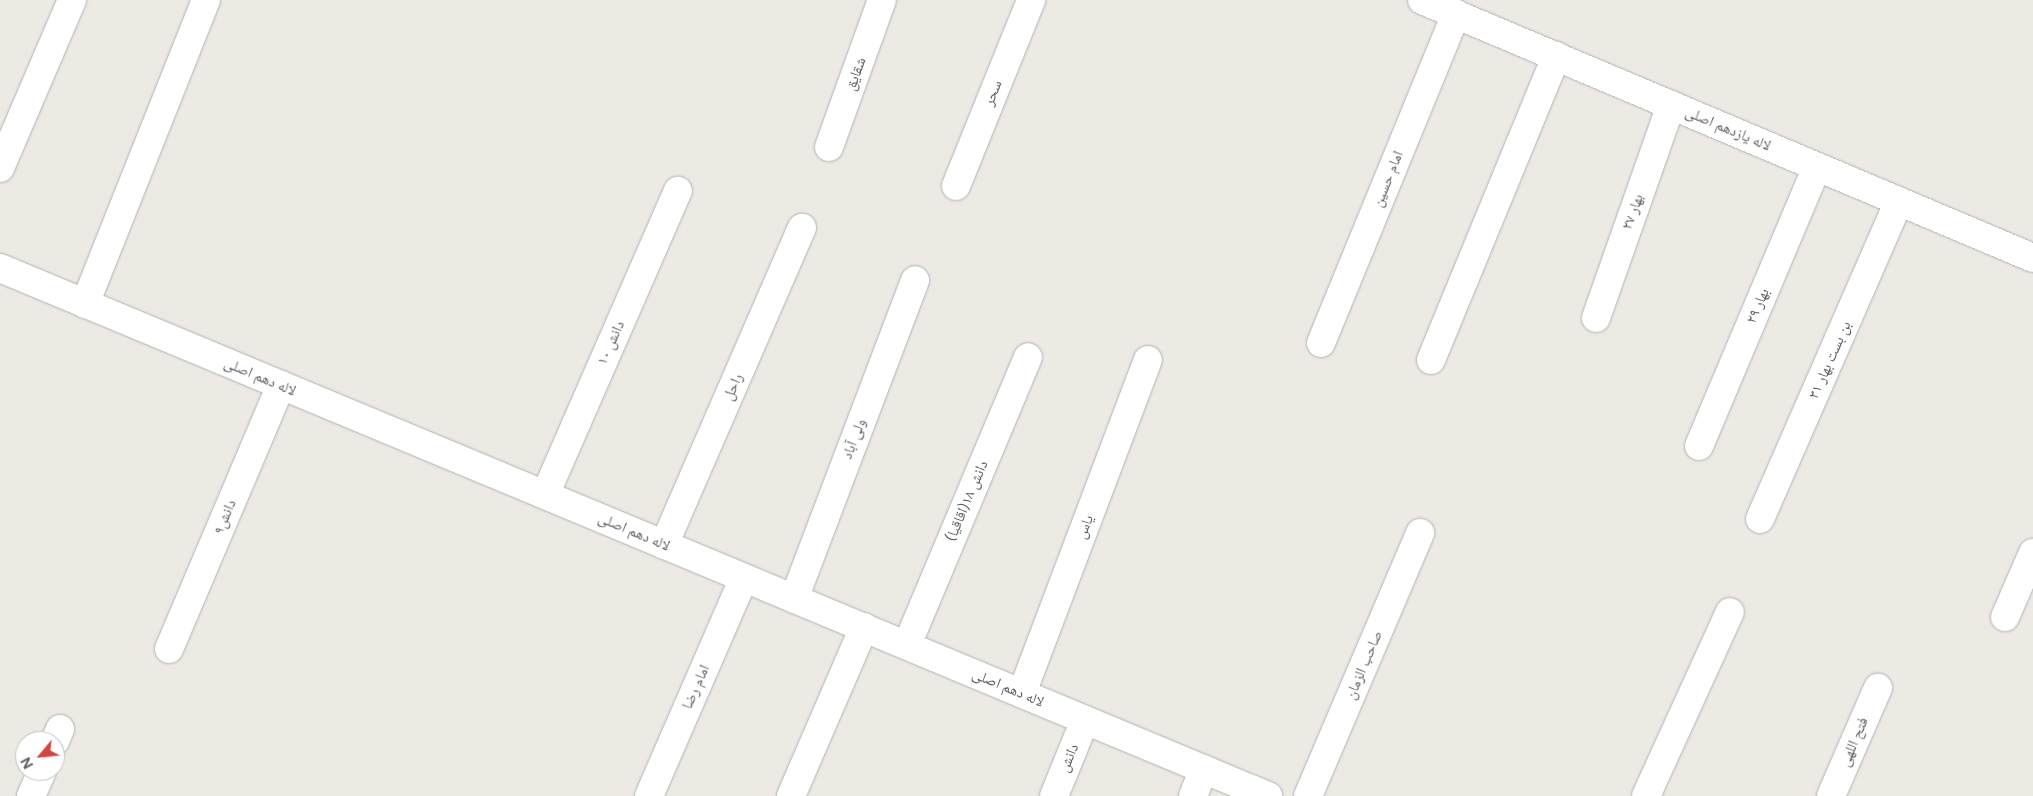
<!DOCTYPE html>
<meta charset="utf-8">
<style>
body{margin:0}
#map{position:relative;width:2033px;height:796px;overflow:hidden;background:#eceae3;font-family:Figtree,"Noto Naskh Arabic",sans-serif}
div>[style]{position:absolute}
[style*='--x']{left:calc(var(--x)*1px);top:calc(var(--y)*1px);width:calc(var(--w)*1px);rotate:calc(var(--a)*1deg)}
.roads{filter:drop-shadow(0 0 1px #b0b3b7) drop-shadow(0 0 1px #b0b3b7)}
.street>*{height:28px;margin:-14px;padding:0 14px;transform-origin:14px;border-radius:14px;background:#fff}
span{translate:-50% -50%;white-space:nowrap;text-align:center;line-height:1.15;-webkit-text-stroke:5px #fff;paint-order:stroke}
.street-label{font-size:15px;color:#5b5f62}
.north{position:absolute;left:15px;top:731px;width:50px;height:50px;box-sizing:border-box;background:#fff;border:1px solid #bdbfc0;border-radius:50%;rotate:242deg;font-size:14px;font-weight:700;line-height:20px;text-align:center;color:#5b5f62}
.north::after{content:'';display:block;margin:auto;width:18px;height:22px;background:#d64440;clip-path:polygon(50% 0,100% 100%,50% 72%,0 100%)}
</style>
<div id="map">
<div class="roads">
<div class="street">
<div style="--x:1422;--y:0;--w:663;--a:22.89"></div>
<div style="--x:829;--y:147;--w:156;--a:-70.2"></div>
<div style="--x:0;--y:168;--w:183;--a:-66.8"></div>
<div style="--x:956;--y:186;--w:201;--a:-68"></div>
<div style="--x:0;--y:268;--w:1374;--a:22.61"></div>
<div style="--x:85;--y:304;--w:327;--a:-68.3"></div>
<div style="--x:1596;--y:318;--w:226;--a:-70.6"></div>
<div style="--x:1321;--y:343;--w:356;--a:-67.7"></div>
<div style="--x:1431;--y:360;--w:329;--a:-67.6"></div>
<div style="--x:1699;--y:446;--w:303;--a:-67.1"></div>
<div style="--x:545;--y:495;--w:332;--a:-66.4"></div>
<div style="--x:1760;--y:519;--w:347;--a:-66.4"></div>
<div style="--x:664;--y:545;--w:346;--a:-66.5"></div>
<div style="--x:794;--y:599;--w:341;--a:-69.2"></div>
<div style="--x:2005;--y:617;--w:70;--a:-66.4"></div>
<div style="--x:907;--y:645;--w:312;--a:-67.2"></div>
<div style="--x:169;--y:649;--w:287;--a:-67"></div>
<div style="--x:1022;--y:693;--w:356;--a:-69.3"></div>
<div style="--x:55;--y:741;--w:13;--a:-67"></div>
<div style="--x:31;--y:796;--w:27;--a:-66"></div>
<div style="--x:649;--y:796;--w:238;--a:-66.5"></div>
<div style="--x:791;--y:796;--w:184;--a:-66.6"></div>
<div style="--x:1054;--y:796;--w:82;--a:-67.8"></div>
<div style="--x:1193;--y:796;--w:29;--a:-68"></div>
<div style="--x:1308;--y:796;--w:286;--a:-66.9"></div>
<div style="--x:1646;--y:796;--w:202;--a:-65.5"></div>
<div style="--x:1831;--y:796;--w:118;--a:-66.5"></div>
</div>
</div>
<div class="street-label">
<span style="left:856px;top:74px;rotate:-70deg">شقایق</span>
<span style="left:993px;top:93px;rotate:-68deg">سحر</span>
<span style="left:1728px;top:129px;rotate:23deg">لاله یازدهم اصلی</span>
<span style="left:1388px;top:179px;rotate:-68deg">امام حسین</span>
<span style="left:1633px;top:212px;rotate:-71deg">بهار ۲۷</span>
<span style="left:1758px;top:306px;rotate:-67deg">بهار ۲۹</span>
<span style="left:611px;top:343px;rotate:-66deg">دانش ۱۰</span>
<span style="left:1830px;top:360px;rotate:-66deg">بن بست بهار ٣١</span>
<span style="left:260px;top:377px;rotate:23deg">لاله دهم اصلی</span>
<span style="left:733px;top:387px;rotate:-66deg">راحل</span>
<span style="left:854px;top:439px;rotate:-69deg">ولی آباد</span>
<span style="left:967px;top:501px;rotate:-67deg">دانش ۱۸(اقاقیا)</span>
<span style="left:225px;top:517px;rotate:-67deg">دانش۹</span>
<span style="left:1085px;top:527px;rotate:-69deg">یاس</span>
<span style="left:634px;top:532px;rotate:23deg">لاله دهم اصلی</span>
<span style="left:1364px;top:665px;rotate:-67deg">صاحب الزمان</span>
<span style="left:696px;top:687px;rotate:-66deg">امام رضا</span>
<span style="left:1008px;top:688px;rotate:23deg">لاله دهم اصلی</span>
<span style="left:1854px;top:742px;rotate:-67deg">فتح اللهی</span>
<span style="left:1069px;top:758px;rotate:-68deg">دانش</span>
</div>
<div class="north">N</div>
</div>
